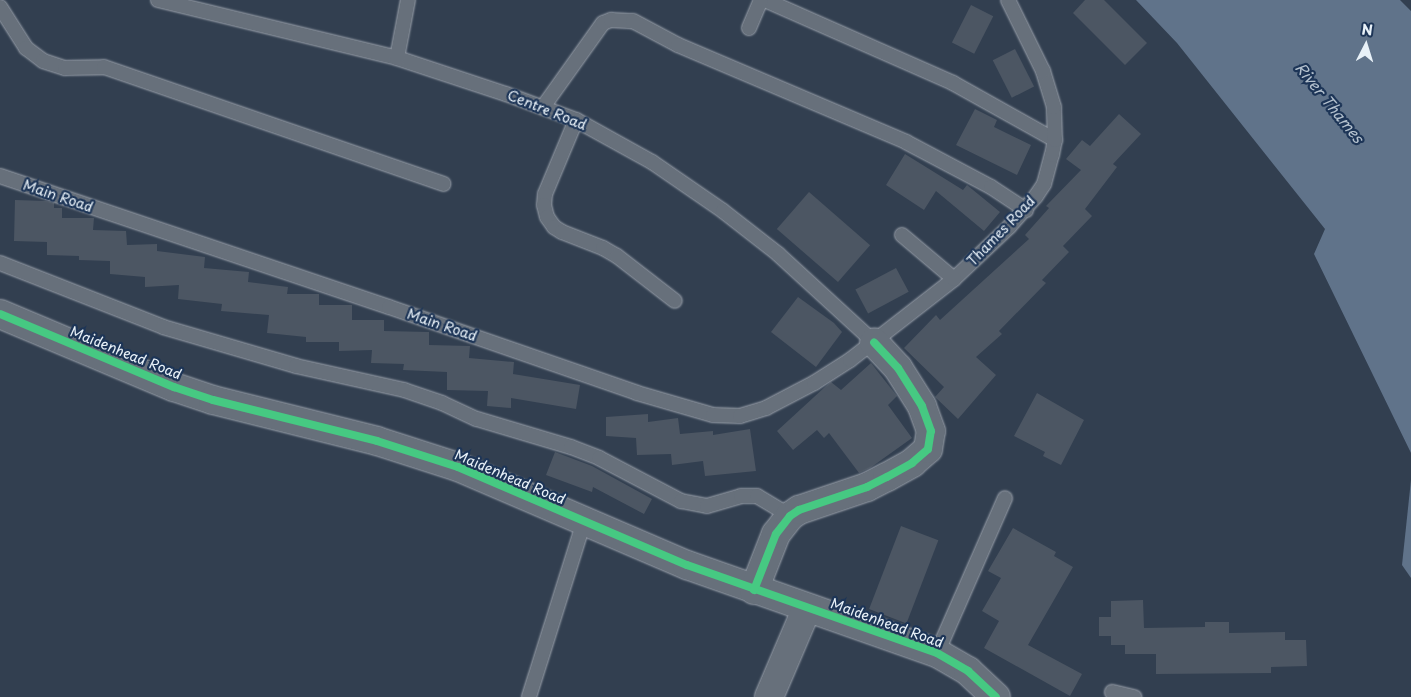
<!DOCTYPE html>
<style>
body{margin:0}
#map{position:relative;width:1411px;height:697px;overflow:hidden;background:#323f50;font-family:"Playpen Sans",sans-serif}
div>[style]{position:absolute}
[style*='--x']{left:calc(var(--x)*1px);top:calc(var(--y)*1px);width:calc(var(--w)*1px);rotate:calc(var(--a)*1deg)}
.water>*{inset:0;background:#60738a}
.building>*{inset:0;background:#4c5663;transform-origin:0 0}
.roads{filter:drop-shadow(0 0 1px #99a0aa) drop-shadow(0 0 1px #99a0aa)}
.service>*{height:14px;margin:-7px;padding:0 7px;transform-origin:7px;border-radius:7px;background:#67707b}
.minor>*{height:28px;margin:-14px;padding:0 14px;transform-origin:14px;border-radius:14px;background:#67707b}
.cycleway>*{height:8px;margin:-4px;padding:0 4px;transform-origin:4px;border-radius:4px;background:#46c982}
span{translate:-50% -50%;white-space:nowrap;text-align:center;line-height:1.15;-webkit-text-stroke:4.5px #1d3557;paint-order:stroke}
.street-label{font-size:14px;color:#e8f1f8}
.water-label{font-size:15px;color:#b4c1ce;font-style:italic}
.north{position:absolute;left:1341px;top:20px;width:50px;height:50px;-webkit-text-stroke:4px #1d3557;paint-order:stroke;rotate:5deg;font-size:14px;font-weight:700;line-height:20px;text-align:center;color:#e8f1f8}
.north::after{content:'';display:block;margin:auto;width:18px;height:22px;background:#e8f1f8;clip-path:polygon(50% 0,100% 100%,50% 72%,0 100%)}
</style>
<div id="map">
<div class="water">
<div style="clip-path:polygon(1136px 0,1400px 0,1411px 11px,1411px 453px,1314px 254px,1325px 229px,1177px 43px)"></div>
<div style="clip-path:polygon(1411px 480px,1411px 578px,1402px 565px)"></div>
</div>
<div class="building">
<div style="clip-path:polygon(1085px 0,1104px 0,1147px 43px,1125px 65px,1073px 13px)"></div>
<div style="left:971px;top:5px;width:25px;height:42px;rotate:27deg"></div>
<div style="left:1015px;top:49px;width:42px;height:25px;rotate:63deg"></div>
<div style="clip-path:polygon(975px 109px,997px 120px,994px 127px,1031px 145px,1017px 175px,956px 145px)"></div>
<div style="clip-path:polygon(1119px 114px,1141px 134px,1113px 164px,1117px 167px,1085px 209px,1092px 216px,1063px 246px,1069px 252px,1042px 280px,1046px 283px,999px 331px,1002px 334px,976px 357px,996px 375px,958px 419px,935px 397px,944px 387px,904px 348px,936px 315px,940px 320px,1029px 239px,1025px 235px,1049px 208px,1046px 206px,1081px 170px,1066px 159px,1082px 140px,1090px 146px)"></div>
<div style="clip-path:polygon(905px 154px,963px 190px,967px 185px,1000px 212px,984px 231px,936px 191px,924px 210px,886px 185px)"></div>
<div style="left:809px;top:192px;width:81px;height:49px;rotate:41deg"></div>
<div style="clip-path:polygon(15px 200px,46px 201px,54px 203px,54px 208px,62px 208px,62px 218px,94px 218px,93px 230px,126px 231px,127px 245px,157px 244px,157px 251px,205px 257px,204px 268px,249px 272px,248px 282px,288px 287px,287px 294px,319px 294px,319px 305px,352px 305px,352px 320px,384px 320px,384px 331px,429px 332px,429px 345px,470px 346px,469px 358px,514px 362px,513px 374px,580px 385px,576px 409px,511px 398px,511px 408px,487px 406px,488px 391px,447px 390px,447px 372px,403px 370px,404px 364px,371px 363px,372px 350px,339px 351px,339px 342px,306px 342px,306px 337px,267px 333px,269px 315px,221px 311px,222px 304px,178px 299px,179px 285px,145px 287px,145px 277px,110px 274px,110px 261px,79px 260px,79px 256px,47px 255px,47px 242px,14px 241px)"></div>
<div style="left:896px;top:268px;width:27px;height:46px;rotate:62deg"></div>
<div style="clip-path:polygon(798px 297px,834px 323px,842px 332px,816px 367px,771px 332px)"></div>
<div style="clip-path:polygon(871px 363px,897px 396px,888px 405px,912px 438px,870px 468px,859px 473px,829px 433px,824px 438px,817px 430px,793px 450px,777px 431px,826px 386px,831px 382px,841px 390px)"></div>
<div style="clip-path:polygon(1037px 393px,1084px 420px,1061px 465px,1043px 456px,1045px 452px,1014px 436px)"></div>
<div style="clip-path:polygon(648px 414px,648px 422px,678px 418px,680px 434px,713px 431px,713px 435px,750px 429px,756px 471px,705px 476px,703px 461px,672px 465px,671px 454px,637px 455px,636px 438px,606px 436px,606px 417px)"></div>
<div style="clip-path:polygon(555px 452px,592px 466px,652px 499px,644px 514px,593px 487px,592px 492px,546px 475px)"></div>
<div style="left:901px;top:526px;width:40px;height:89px;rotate:21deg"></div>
<div style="clip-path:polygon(1013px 528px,1056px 552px,1054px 556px,1073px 567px,1028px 645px,1082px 674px,1070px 696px,984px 648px,999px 621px,982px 611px,1001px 578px,988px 571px)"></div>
<div style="clip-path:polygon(1143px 600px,1144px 628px,1205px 627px,1205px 622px,1229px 622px,1229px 633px,1285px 632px,1285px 640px,1306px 640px,1307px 666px,1271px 667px,1271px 673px,1156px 674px,1156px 654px,1125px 654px,1125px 645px,1111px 645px,1111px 636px,1099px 636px,1099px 617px,1111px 617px,1111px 601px)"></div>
</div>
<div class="roads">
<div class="service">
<div style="--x:158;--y:0;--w:246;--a:13.6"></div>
<div style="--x:397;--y:58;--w:115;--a:18.3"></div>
<div style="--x:506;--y:94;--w:75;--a:20.4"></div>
<div style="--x:576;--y:120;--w:87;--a:28.9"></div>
<div style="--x:652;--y:162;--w:86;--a:34.6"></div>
<div style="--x:723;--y:211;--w:70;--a:38"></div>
<div style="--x:778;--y:254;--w:130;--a:42.5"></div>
<div style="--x:765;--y:0;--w:206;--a:23.8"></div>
<div style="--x:953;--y:83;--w:117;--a:29.2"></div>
<div style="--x:0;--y:7;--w:49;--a:57.6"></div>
<div style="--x:26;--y:48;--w:21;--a:37"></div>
<div style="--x:43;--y:61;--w:23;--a:18"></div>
<div style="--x:65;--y:68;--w:39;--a:-1"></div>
<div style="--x:104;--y:67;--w:359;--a:19"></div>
<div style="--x:749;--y:28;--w:30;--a:-67"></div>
<div style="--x:397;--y:58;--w:59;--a:-79.3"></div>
<div style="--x:543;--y:107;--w:103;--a:-54.5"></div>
<div style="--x:603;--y:23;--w:9;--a:-21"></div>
<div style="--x:611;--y:20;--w:22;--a:3"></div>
<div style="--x:633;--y:21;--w:51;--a:28.1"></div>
<div style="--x:678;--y:45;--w:248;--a:23"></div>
<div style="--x:906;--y:142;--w:96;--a:27.9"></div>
<div style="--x:991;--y:187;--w:42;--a:33.3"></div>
<div style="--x:576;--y:120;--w:80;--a:112.7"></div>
<div style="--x:545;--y:194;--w:11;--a:95"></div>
<div style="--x:544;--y:205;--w:12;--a:76"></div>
<div style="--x:547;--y:217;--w:12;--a:55"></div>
<div style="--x:554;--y:227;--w:9;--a:32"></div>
<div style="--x:562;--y:232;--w:44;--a:21.3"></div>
<div style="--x:603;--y:248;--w:16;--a:30"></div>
<div style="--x:617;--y:256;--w:73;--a:37.8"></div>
<div style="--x:0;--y:176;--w:410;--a:18.6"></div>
<div style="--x:389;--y:307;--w:262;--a:19.1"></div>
<div style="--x:637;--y:393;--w:79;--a:16.1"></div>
<div style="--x:713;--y:415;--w:27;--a:2"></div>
<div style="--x:740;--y:416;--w:27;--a:-17"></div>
<div style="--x:766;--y:408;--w:54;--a:-27.5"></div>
<div style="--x:814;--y:383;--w:43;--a:-32.6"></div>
<div style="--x:850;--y:360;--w:132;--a:-37.9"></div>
<div style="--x:954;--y:279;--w:76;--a:-43.4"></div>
<div style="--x:1009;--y:227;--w:41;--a:-48.9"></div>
<div style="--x:1036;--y:196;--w:14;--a:-56"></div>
<div style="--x:1044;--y:184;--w:30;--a:-75"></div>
<div style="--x:1052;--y:155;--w:15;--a:-79"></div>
<div style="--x:1055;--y:140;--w:33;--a:-92"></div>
<div style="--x:1054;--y:107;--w:38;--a:-107"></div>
<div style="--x:1043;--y:71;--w:79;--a:-116.2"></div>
<div style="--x:902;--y:235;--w:68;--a:40.2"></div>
<div style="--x:0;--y:263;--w:175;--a:21.4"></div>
<div style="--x:163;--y:327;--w:139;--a:16.3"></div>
<div style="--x:296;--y:366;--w:111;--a:12.5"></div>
<div style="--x:404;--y:390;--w:40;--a:18.9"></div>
<div style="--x:442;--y:403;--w:38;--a:25"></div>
<div style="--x:477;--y:419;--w:98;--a:16.6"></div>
<div style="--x:571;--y:447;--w:30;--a:21"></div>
<div style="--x:599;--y:458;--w:93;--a:27.7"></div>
<div style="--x:681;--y:501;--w:26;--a:11"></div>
<div style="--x:707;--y:506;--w:35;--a:-16"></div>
<div style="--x:741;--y:496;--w:16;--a:0"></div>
<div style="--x:757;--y:496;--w:39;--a:31"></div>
<div style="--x:937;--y:653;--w:169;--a:-66.3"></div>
<div style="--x:1112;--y:692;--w:23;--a:13"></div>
<div style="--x:529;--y:697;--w:184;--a:-72.6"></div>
</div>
<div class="minor">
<div style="--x:0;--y:314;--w:189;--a:22.8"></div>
<div style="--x:174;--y:387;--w:41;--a:18.4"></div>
<div style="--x:213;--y:400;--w:169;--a:14"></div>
<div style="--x:377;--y:441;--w:85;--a:17.8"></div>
<div style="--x:458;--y:467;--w:249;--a:23.2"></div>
<div style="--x:687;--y:565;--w:265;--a:19.4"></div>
<div style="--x:937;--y:653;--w:36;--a:30"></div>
<div style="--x:968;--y:671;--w:38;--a:43"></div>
<div style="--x:754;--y:590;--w:60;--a:-68.6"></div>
<div style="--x:776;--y:534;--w:23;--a:-52"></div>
<div style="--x:790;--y:516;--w:11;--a:-34"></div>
<div style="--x:799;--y:510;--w:72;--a:-18.7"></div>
<div style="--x:867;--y:487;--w:22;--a:-27"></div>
<div style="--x:887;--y:477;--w:29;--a:-29"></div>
<div style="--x:912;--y:463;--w:21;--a:-41"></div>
<div style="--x:928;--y:449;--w:18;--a:-81"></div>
<div style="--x:931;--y:431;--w:27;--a:-110"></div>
<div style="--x:922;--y:406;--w:45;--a:-122.3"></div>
<div style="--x:898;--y:368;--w:35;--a:-133"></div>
<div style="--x:769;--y:697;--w:97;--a:-66.9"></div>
</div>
</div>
<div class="cycleway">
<div style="--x:0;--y:314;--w:189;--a:22.8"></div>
<div style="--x:174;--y:387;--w:41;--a:18.4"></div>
<div style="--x:213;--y:400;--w:169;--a:14"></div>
<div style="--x:377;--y:441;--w:85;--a:17.8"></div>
<div style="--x:458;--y:467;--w:249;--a:23.2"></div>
<div style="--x:687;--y:565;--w:265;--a:19.4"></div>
<div style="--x:937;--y:653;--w:36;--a:30"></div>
<div style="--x:968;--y:671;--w:38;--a:43"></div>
<div style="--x:754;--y:590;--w:60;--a:-68.6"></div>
<div style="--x:776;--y:534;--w:23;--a:-52"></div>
<div style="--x:790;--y:516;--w:11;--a:-34"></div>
<div style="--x:799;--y:510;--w:72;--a:-18.7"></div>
<div style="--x:867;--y:487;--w:22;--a:-27"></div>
<div style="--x:887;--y:477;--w:29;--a:-29"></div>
<div style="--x:912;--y:463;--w:21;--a:-41"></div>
<div style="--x:928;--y:449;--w:18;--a:-81"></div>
<div style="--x:931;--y:431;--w:27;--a:-110"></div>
<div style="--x:922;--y:406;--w:45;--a:-122.3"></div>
<div style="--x:898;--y:368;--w:35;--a:-133"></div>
</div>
<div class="street-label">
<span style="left:547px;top:110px;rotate:22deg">Centre Road</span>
<span style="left:58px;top:196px;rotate:19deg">Main Road</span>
<span style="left:1001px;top:231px;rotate:-46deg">Thames Road</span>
<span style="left:442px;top:325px;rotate:19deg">Main Road</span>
<span style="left:126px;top:353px;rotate:22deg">Maidenhead Road</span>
<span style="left:510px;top:477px;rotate:23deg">Maidenhead Road</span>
<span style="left:887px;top:623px;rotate:20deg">Maidenhead Road</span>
</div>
<div class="water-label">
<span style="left:1330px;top:102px;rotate:51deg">River Thames</span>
</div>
<div class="north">N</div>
</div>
